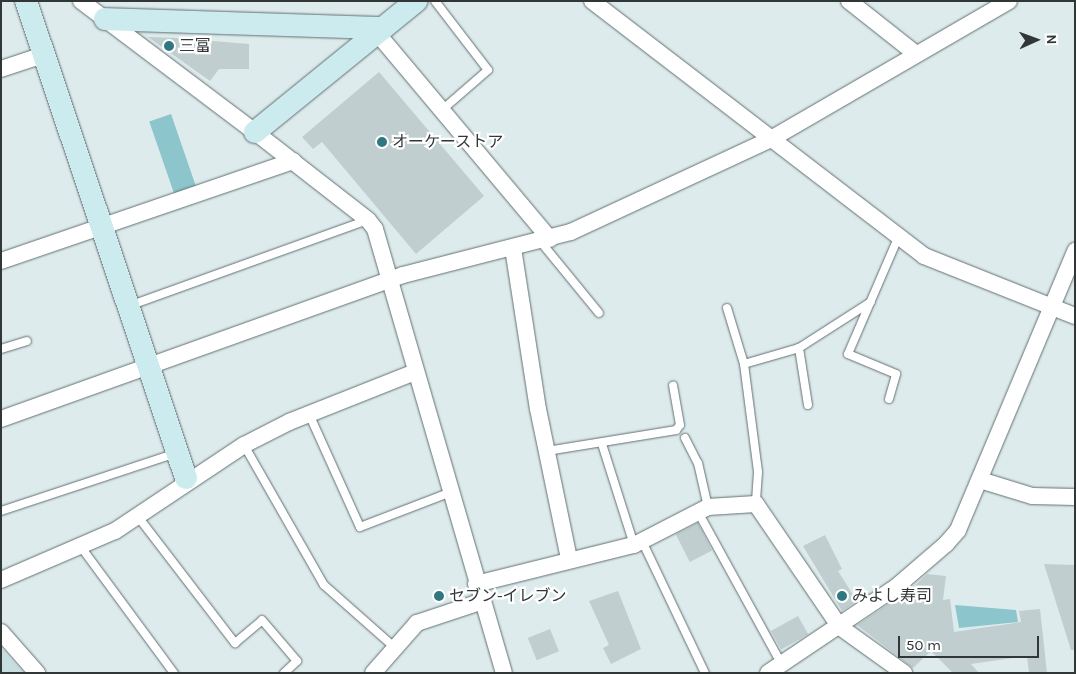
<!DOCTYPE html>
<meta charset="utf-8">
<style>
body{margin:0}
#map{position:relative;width:1076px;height:674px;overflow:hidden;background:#ddebed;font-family:Karla,"Noto Sans JP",sans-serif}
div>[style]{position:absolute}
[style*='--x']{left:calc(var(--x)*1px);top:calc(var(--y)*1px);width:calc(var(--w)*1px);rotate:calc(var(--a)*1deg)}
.built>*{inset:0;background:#c8dfe2}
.green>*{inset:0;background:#8dc5cc;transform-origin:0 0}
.building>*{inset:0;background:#c1ced0;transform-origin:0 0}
.roads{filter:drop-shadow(0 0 1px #636f71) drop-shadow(0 0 1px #636f71)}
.lane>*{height:8px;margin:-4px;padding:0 4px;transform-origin:4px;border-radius:4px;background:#fff}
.street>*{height:16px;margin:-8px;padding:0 8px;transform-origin:8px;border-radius:8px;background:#fff}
.secondary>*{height:22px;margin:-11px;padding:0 11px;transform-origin:11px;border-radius:11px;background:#ccebef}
.dots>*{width:14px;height:14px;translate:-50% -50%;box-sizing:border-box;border:2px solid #fff;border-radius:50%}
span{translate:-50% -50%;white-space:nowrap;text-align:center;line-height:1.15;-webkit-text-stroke:4.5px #fff;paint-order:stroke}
.poi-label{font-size:16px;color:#313637}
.left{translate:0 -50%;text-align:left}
.frame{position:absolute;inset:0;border:2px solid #313637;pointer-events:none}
.north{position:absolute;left:1011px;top:15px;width:50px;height:50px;-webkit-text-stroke:4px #fff;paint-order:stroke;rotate:88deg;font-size:14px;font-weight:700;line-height:20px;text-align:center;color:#313637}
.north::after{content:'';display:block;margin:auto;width:18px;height:22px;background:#313637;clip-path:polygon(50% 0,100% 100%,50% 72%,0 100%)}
.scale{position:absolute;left:898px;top:636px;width:141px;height:22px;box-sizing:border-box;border:2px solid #313637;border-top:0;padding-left:6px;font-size:15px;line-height:18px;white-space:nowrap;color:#313637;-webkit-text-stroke:4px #fff;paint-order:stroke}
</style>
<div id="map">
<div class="built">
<div style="clip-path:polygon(1px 648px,24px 673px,1px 673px)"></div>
</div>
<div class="green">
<div style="left:171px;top:114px;width:76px;height:23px;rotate:71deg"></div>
<div style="clip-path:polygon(955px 605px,1016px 610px,1018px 622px,959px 628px)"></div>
</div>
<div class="building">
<div style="clip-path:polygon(148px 37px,178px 38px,185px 43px,188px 39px,249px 44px,249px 69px,219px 69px,210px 81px)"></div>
<div style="clip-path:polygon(379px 72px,484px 196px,416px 254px,322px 142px,313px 149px,302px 137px)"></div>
<div style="left:698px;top:523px;width:31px;height:25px;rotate:63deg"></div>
<div style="clip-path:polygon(825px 535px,842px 569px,838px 571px,857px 601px,842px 611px,803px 546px)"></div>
<div style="clip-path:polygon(1044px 564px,1075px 565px,1075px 650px,1071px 650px)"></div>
<div style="clip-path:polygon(927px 574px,946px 576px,943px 600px,950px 599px,954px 632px,1021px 622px,1019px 611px,1040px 609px,1047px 673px,1029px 673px,1027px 656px,971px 664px,979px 673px,953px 673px,931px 651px,913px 668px,857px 625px,893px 601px,911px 598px,913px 587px)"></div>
<div style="clip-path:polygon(618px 591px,641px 649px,611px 664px,603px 648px,609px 645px,589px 601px)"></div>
<div style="left:798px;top:616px;width:21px;height:31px;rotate:61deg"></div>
<div style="left:550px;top:629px;width:24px;height:24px;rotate:68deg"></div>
</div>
<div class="roads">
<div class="lane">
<div style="--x:435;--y:1;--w:87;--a:52.5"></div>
<div style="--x:488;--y:70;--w:61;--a:139"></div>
<div style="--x:540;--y:241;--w:93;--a:50.7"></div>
<div style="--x:129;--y:306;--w:254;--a:-19.8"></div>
<div style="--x:727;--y:308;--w:59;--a:73.1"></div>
<div style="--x:744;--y:364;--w:109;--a:82.6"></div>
<div style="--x:758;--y:472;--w:32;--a:94"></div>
<div style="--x:1;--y:349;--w:27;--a:-17"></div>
<div style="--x:744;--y:364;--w:57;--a:-16.2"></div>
<div style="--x:889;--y:399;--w:26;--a:-74"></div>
<div style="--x:896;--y:374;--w:52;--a:-157.4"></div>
<div style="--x:848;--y:354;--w:126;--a:-66.7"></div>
<div style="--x:808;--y:405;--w:58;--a:-99"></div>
<div style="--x:799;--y:348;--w:85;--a:-32.6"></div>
<div style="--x:309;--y:414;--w:124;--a:65.7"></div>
<div style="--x:360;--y:527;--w:97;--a:-21"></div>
<div style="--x:685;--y:438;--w:28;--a:63"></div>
<div style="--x:698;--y:463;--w:45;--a:77.2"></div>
<div style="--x:602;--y:444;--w:106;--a:72.4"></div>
<div style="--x:244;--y:445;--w:161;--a:60.3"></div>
<div style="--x:324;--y:585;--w:94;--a:41.5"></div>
<div style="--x:547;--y:451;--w:131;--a:-9.2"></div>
<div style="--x:676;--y:430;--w:6;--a:-51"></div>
<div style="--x:680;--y:425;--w:40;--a:-100"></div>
<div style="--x:1;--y:511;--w:184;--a:-18.3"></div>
<div style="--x:698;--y:512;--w:172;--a:61.2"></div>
<div style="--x:139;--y:518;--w:158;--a:52.5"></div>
<div style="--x:235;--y:643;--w:35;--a:-40"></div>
<div style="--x:262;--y:620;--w:54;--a:49.5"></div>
<div style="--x:297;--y:661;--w:18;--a:137"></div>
<div style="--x:642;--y:541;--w:146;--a:64.5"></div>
<div style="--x:81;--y:547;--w:157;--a:53.6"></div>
</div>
<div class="street">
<div style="--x:81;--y:1;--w:218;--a:37"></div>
<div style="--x:255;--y:132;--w:143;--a:37.9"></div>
<div style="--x:368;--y:220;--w:11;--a:52"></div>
<div style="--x:375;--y:229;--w:462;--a:73.8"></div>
<div style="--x:592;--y:1;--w:419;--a:37.5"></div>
<div style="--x:924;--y:256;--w:162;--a:21.7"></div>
<div style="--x:849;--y:1;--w:85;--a:38.3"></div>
<div style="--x:377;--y:33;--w:269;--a:50"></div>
<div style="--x:1;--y:69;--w:44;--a:-18.4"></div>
<div style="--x:513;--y:248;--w:163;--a:81.2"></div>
<div style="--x:538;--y:409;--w:153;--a:78.3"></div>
<div style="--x:1;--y:261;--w:309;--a:-18.9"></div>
<div style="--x:1;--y:419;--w:427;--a:-19.7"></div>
<div style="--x:403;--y:275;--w:173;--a:-14.4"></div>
<div style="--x:571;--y:232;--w:221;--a:-24.9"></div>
<div style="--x:771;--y:139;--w:275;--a:-30.1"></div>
<div style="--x:980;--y:480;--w:54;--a:17.1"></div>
<div style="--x:1032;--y:496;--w:43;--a:1.3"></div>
<div style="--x:1;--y:580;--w:124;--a:-23.3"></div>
<div style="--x:115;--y:531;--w:155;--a:-33.7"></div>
<div style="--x:244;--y:445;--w:51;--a:-27.1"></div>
<div style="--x:289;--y:422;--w:136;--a:-21.6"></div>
<div style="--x:476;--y:584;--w:163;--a:-13.9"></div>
<div style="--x:634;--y:545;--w:83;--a:-27.2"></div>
<div style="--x:708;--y:507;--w:48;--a:-3.6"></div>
<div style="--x:756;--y:504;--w:149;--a:55.7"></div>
<div style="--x:840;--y:627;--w:79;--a:35.7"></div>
<div style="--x:1;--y:632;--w:55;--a:48.7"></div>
<div style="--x:373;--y:673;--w:67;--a:-48.7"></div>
<div style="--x:417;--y:623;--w:66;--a:-18.4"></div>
<div style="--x:768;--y:673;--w:154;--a:-33.9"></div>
<div style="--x:896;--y:587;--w:66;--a:-40.7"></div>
<div style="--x:946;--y:544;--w:18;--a:-49"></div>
<div style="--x:958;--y:530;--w:303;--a:-67.2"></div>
</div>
<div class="secondary">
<div style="--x:26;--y:1;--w:503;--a:71.46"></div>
<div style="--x:105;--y:19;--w:278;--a:1.9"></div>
<div style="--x:255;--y:132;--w:208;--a:-39.1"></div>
</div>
</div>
<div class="dots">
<div style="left:169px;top:46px;background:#307881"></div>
<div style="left:382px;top:142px;background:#307881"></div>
<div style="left:439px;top:596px;background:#307881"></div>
<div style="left:842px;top:596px;background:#307881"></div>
</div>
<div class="poi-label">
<span class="left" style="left:179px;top:46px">三富</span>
<span class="left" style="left:392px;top:142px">オーケーストア</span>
<span class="left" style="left:449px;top:596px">セブン-イレブン</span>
<span class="left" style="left:852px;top:596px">みよし寿司</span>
</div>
<div class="frame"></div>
<div class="north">N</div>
<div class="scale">50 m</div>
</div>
